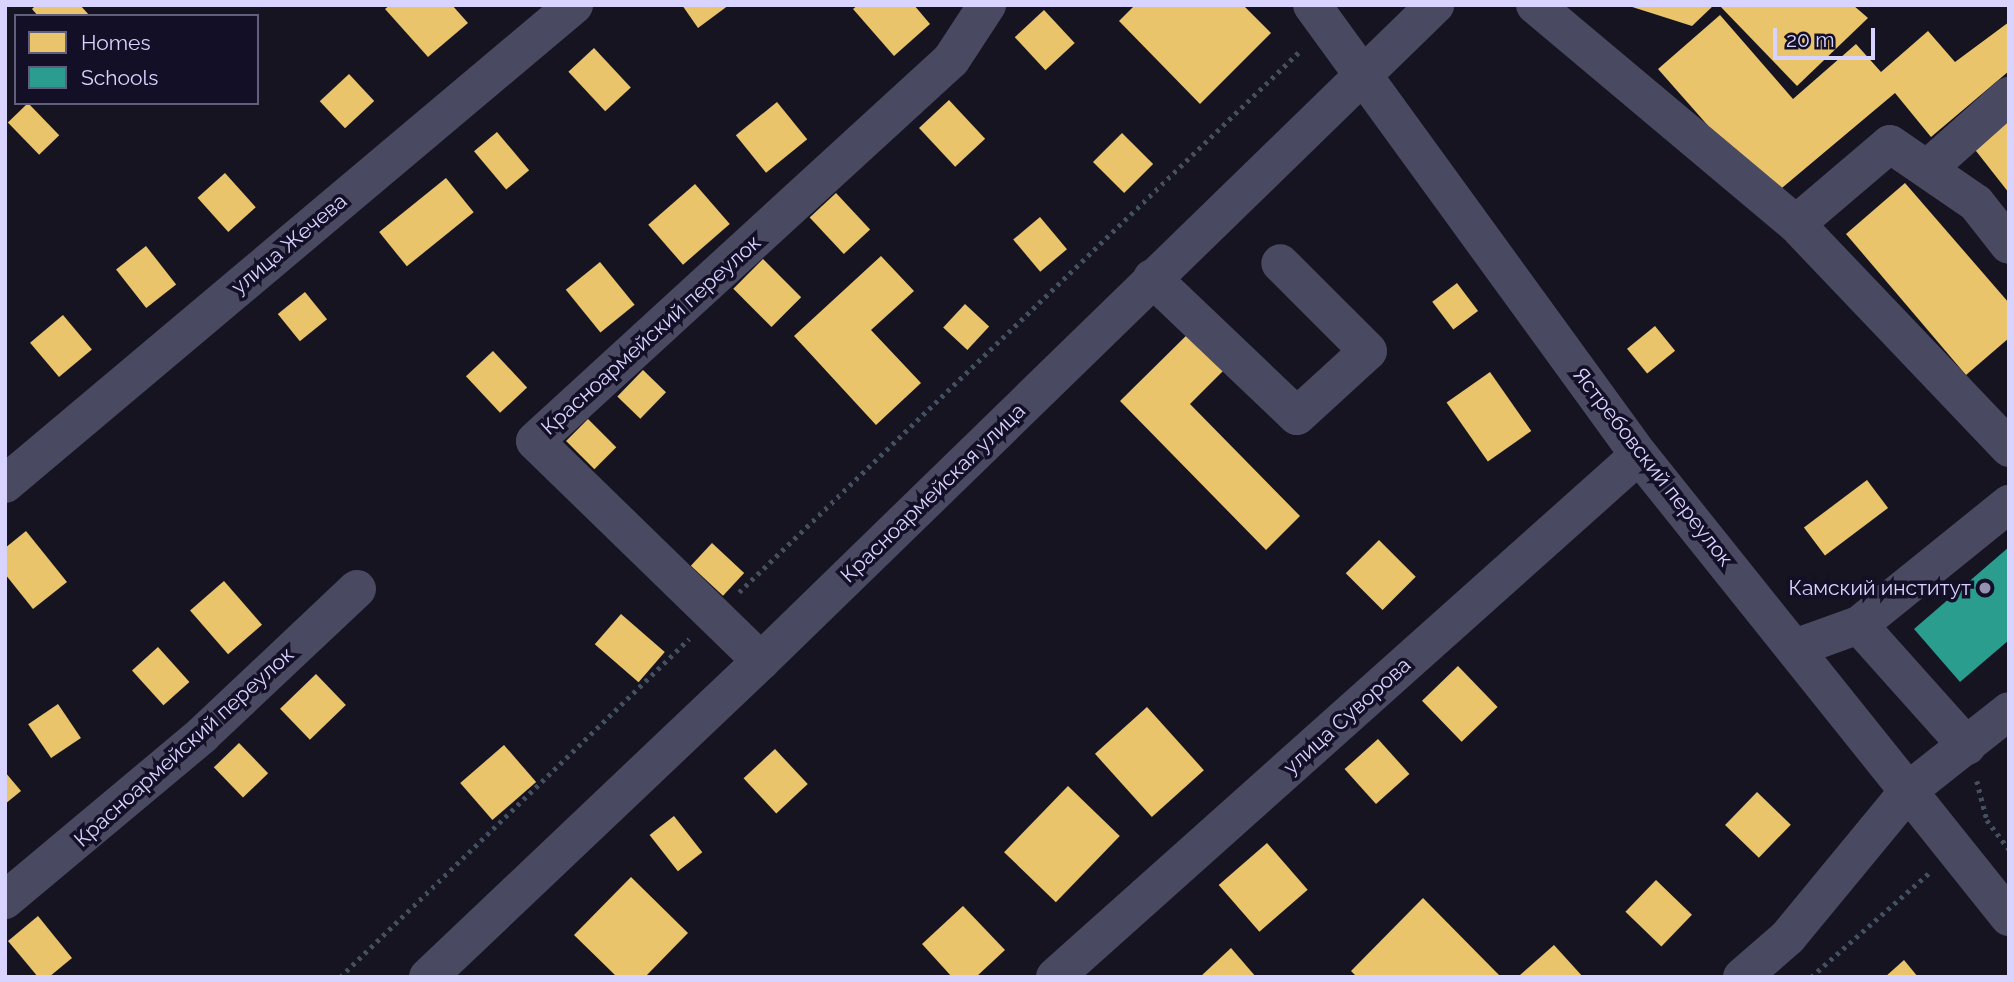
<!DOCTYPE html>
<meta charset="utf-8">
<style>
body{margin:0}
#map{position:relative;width:2014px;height:982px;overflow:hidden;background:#161421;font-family:Raleway,sans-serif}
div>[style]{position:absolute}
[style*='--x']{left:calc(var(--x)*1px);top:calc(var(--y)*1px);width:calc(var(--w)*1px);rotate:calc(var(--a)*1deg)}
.homes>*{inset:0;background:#e9c46a;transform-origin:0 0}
.schools>*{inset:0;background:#2a9d8f}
.path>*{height:4.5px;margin-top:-2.25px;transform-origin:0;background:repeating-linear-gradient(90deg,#44505f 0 3.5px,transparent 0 8.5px)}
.minor>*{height:38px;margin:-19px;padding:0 19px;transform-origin:19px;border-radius:19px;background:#4a4962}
.dots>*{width:19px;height:19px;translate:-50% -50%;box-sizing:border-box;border:4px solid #130f26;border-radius:50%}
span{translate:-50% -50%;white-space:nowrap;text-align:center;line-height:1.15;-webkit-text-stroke:7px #130f26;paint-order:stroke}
.street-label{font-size:21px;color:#d9d4ff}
.poi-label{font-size:21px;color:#d9d4ff}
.right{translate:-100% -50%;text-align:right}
.frame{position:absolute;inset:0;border:7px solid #d9d4ff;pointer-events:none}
.legend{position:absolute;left:14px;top:14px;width:245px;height:91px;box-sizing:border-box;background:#130f26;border:2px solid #625e7d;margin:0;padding:9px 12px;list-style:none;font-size:21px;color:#d9d4ff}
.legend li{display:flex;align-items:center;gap:14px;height:35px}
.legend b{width:35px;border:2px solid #625e7d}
.scale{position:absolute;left:1773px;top:28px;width:102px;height:32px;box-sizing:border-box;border:4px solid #d9d4ff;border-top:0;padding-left:9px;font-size:21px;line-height:24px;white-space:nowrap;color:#d9d4ff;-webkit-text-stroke:5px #130f26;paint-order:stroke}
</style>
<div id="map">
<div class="homes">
<div style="clip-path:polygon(36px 5px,80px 5px,90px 16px,38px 16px,32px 9px)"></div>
<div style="clip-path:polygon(390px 5px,452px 5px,468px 23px,428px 57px,385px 9px)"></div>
<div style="clip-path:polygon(682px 5px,729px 5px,698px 28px)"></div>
<div style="clip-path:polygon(858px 5px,914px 5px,930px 24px,894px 56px,853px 9px)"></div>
<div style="clip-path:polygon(1135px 5px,1243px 5px,1271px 33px,1200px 104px,1119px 21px)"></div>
<div style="clip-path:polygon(1626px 5px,1714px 5px,1692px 26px)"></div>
<div style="clip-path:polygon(1719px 5px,1853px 5px,1868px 18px,1797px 86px)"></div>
<div style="left:1044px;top:10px;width:45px;height:40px;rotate:47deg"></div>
<div style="clip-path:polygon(1720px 15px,1793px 99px,1856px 44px,1881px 72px,1928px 31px,1955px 62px,2009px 22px,2009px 71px,1931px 137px,1895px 93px,1771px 197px,1658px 69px)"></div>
<div style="left:594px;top:48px;width:54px;height:35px;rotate:47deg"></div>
<div style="left:349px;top:74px;width:37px;height:40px;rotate:47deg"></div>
<div style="left:949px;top:100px;width:53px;height:41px;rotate:47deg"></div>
<div style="clip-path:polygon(2009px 101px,2009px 193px,1969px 142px)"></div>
<div style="left:777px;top:102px;width:48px;height:53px;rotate:51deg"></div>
<div style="left:28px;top:103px;width:45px;height:28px;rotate:46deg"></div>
<div style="left:497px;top:132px;width:50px;height:30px;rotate:50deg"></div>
<div style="left:1122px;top:133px;width:44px;height:41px;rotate:45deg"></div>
<div style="left:225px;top:173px;width:46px;height:37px;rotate:48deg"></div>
<div style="left:446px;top:178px;width:44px;height:86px;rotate:51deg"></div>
<div style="clip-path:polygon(1905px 183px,2009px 303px,2009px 338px,1966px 375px,1846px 234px)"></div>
<div style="left:695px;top:184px;width:53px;height:62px;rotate:49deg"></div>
<div style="left:836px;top:193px;width:50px;height:36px;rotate:47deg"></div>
<div style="left:1040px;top:217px;width:42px;height:35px;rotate:50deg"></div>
<div style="left:146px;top:246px;width:49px;height:38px;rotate:52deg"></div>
<div style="clip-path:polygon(881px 256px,914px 291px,871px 330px,921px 383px,876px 425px,794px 336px)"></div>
<div style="left:763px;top:259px;width:54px;height:42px;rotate:45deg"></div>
<div style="left:600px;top:262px;width:55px;height:44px;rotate:51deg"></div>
<div style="left:1457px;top:283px;width:35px;height:31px;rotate:53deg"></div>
<div style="left:305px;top:292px;width:35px;height:35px;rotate:51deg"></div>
<div style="left:965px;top:304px;width:33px;height:32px;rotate:43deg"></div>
<div style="left:63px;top:315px;width:45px;height:43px;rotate:50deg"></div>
<div style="left:1655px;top:326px;width:32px;height:36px;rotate:51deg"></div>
<div style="clip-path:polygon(1195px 327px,1230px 364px,1190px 404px,1300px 516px,1266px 550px,1120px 401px)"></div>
<div style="left:493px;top:351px;width:50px;height:37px;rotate:47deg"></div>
<div style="left:643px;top:370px;width:32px;height:37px;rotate:44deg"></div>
<div style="left:1490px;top:372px;width:72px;height:53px;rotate:55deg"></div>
<div style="left:588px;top:419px;width:40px;height:31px;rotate:45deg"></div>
<div style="left:1867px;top:480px;width:35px;height:79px;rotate:53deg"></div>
<div style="clip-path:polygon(26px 531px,67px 582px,33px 609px,5px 574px,5px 548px)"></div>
<div style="left:1379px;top:540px;width:52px;height:47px;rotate:45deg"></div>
<div style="left:712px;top:543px;width:44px;height:31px;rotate:43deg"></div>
<div style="left:224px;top:581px;width:58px;height:45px;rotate:49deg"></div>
<div style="left:621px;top:614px;width:58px;height:40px;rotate:41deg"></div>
<div style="left:158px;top:647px;width:47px;height:35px;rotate:48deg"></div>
<div style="left:1458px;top:666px;width:57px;height:50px;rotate:46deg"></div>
<div style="left:316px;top:674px;width:43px;height:50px;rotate:46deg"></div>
<div style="left:58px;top:704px;width:41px;height:36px;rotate:56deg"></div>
<div style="left:1147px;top:707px;width:85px;height:70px;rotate:48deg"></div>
<div style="left:1378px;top:739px;width:47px;height:45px;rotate:48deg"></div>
<div style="left:239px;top:743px;width:42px;height:35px;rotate:46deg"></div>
<div style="left:504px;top:745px;width:49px;height:58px;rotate:49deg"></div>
<div style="left:775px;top:749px;width:48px;height:43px;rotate:47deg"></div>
<div style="clip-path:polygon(5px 772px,21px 791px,5px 804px)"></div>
<div style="left:1068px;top:786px;width:72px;height:92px;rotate:44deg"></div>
<div style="left:1757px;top:792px;width:47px;height:46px;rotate:44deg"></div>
<div style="left:674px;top:816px;width:46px;height:31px;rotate:52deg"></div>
<div style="left:1267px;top:843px;width:62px;height:64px;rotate:49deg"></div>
<div style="clip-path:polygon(631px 877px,688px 933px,645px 977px,617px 977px,574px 935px)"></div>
<div style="left:1656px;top:880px;width:50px;height:44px;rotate:44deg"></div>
<div style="clip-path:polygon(1423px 898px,1501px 977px,1357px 977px,1351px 971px)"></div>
<div style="clip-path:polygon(963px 906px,1005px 950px,976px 977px,952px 977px,922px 944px)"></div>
<div style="clip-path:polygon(38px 916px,72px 958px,49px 977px,38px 977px,8px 941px)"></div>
<div style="clip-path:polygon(1554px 945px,1583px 977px,1522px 977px,1520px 975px)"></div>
<div style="clip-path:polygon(1231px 948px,1256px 977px,1200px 977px)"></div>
<div style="clip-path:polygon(1904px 960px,1918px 977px,1885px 977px)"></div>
</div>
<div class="schools">
<div style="clip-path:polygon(2009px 547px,2009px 640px,1960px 682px,1914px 629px)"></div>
</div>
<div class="path">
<div style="--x:739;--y:592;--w:782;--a:-43.96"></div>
<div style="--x:1977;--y:781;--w:40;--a:75.6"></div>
<div style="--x:1987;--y:820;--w:36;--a:53"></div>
<div style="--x:340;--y:977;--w:486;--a:-44.1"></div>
<div style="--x:1811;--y:977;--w:157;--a:-41.4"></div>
</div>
<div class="minor">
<div style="--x:1312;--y:5;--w:556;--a:54"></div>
<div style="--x:1639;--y:455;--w:592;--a:51.31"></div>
<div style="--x:1535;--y:5;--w:341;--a:40"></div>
<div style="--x:1796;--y:224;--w:309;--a:46.4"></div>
<div style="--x:1927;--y:169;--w:110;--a:-41.7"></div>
<div style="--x:1796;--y:224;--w:123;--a:-40.4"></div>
<div style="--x:1890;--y:144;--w:104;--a:34.5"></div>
<div style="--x:1976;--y:203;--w:53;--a:51.8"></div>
<div style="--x:1152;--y:278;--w:200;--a:43.6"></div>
<div style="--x:1297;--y:416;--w:96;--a:-42.5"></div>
<div style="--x:1368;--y:351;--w:124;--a:-135"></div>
<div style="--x:5;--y:484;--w:744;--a:-40.09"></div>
<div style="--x:1795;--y:648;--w:68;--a:-19.8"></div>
<div style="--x:761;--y:661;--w:315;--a:-135.8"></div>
<div style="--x:535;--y:441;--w:564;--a:-42.49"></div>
<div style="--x:951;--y:60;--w:66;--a:-56.8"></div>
<div style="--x:1967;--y:746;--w:162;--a:-131.8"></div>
<div style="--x:1859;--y:625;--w:193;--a:-38.9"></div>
<div style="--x:5;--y:900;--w:257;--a:-39.9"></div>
<div style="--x:202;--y:735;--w:213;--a:-43.3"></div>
<div style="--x:428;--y:977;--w:459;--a:-43.5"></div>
<div style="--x:761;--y:661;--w:941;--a:-44.22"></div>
<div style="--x:1055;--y:977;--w:783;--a:-41.79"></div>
<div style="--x:1742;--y:977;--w:61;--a:-41"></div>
<div style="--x:1788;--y:937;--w:190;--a:-50.5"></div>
<div style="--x:1909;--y:790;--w:127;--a:-38.3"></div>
</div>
<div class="dots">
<div style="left:1985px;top:588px;background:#9591b1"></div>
</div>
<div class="street-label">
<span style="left:289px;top:244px;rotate:-40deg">улица Жечева</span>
<span style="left:651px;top:335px;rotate:-42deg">Красноармейский переулок</span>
<span style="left:1653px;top:467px;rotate:52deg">Ястребовский переулок</span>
<span style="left:933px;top:493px;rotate:-44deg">Красноармейская улица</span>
<span style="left:1347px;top:716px;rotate:-42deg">улица Суворова</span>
<span style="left:184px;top:747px;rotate:-42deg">Красноармейский переулок</span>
</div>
<div class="poi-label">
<span class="right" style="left:1971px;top:588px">Камский институт</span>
</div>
<div class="frame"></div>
<ul class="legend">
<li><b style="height:19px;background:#e9c46a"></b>Homes</li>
<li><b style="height:19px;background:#2a9d8f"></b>Schools</li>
</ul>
<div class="scale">20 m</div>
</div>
